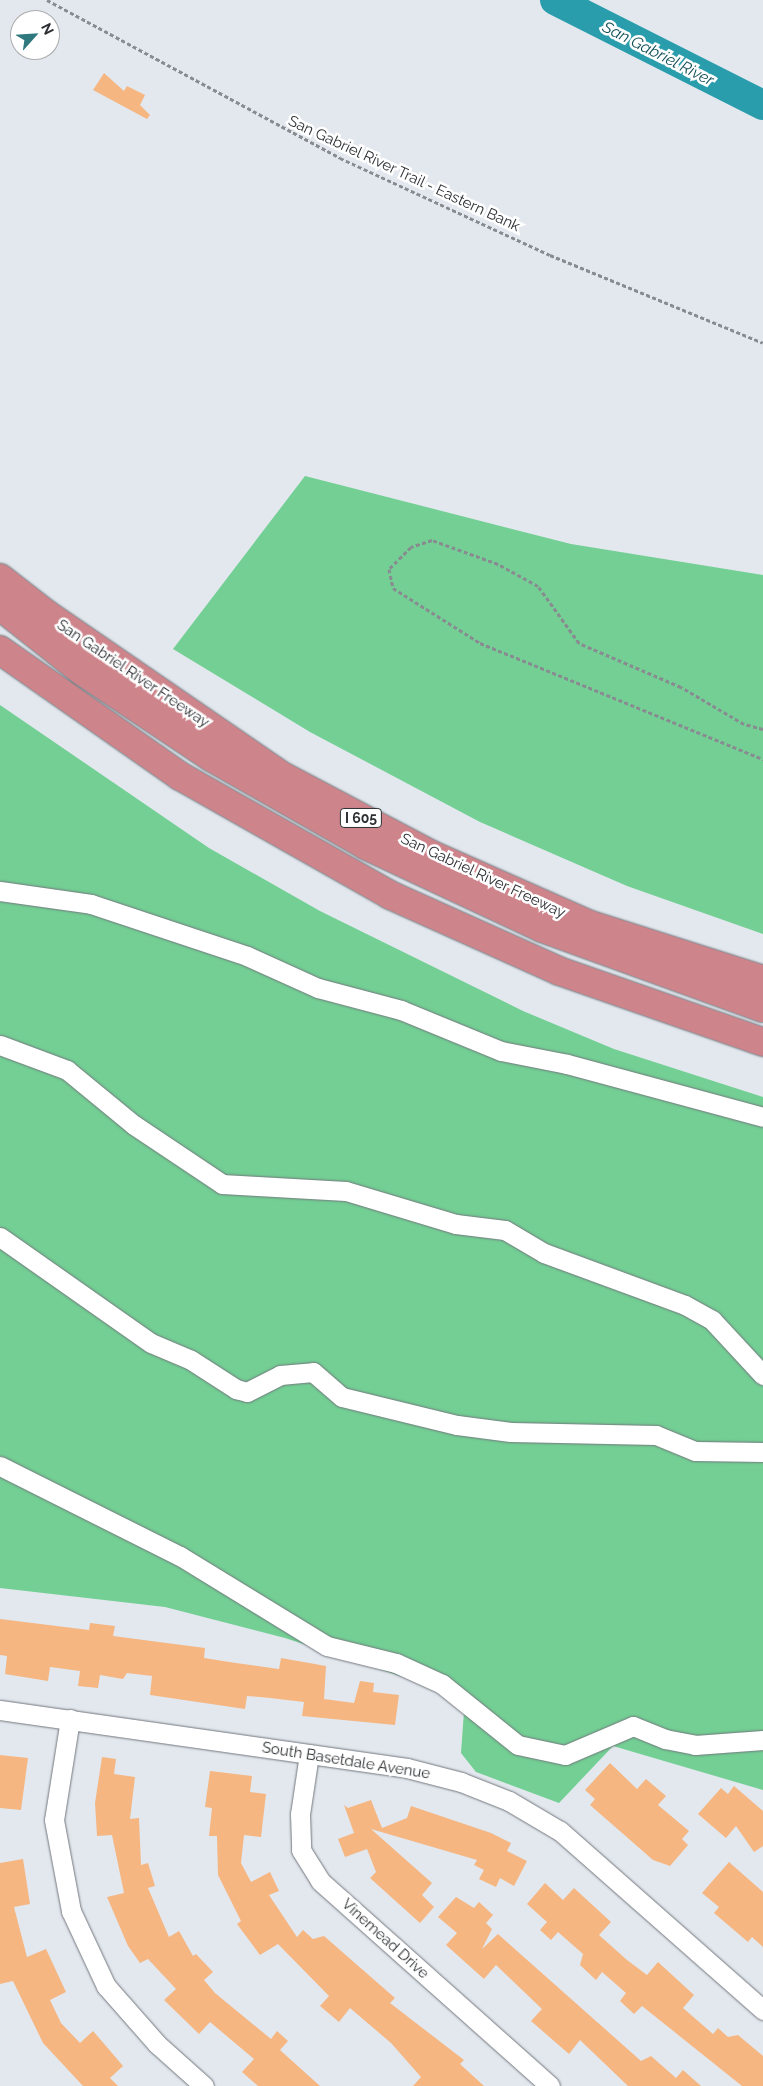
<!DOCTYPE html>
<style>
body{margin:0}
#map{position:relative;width:763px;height:2086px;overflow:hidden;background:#e3e8ef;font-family:Raleway,sans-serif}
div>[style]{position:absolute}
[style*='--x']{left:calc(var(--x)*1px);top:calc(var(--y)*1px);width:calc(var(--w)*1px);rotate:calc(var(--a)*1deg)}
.green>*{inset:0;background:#73cf94}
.river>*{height:30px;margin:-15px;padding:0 15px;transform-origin:15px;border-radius:15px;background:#299dac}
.building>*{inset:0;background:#f5b682}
.path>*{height:3px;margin-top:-1.5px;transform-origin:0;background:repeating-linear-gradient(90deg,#888c91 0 4px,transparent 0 6.5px)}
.roads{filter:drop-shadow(0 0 1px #73777d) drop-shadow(0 0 1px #73777d)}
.minor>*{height:19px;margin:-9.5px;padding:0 9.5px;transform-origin:9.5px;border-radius:9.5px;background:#fff}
.highway>*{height:28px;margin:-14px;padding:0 14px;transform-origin:14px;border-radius:14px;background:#ce848b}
span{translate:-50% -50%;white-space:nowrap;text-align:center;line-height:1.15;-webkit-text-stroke:5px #fff;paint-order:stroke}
.shield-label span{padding:1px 4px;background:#fff;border:1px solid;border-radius:4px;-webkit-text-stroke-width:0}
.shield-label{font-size:14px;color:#2d2f32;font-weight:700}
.street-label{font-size:15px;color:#2d2f32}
.water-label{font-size:16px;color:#105058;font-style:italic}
.north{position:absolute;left:10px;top:10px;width:50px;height:50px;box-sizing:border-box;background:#fff;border:1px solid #abacad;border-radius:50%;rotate:64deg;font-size:14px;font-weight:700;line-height:20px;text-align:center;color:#2d2f32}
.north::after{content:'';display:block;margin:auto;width:18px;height:22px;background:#2f787e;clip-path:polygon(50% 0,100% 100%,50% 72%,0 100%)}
</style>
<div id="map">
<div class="green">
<div style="clip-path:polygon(305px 476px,571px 544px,763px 575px,763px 934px,627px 886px,480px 822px,310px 732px,173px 649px)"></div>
<div style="clip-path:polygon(0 705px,209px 848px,320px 911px,523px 1011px,614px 1049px,763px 1097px,763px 1790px,613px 1746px,559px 1803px,476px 1772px,461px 1753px,464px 1711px,448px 1692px,285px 1638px,165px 1607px,0 1588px)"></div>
</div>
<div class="river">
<div style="--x:555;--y:0;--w:233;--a:26.8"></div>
</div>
<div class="building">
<div style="clip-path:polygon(104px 73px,124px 91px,127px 86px,145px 95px,140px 105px,150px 115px,147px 119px,93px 90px)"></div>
<div style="clip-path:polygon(0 1619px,89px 1630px,90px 1623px,115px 1626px,113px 1636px,205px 1648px,204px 1658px,236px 1663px,279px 1669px,281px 1658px,326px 1666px,324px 1699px,354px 1703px,360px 1681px,374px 1683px,373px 1692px,399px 1695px,395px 1725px,302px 1716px,304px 1702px,270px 1698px,247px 1696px,245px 1709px,150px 1695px,152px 1676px,127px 1673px,123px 1679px,100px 1675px,98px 1688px,78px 1686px,80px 1671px,50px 1667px,48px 1681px,5px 1674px,7px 1656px,0 1655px)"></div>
<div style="clip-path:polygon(0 1755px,28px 1758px,21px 1810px,0 1808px)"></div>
<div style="clip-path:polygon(102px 1757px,116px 1759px,114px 1774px,135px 1777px,130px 1819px,139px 1818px,141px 1865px,148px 1863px,155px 1886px,148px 1888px,169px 1937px,179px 1931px,193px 1956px,196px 1954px,213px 1972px,204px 1980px,215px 1993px,271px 2039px,277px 2031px,288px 2041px,280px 2050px,320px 2086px,258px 2086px,242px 2072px,254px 2059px,210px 2022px,199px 2034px,164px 2000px,176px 1989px,148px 1959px,140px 1963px,128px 1946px,107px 1897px,124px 1893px,112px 1835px,97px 1836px,95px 1803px)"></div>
<div style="clip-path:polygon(610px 1763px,637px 1789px,646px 1779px,666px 1796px,658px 1805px,689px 1831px,682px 1839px,688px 1845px,670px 1866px,653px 1860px,590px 1805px,595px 1799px,585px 1790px)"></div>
<div style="clip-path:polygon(210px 1771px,252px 1776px,250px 1792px,266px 1794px,261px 1837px,244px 1835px,241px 1863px,251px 1882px,270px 1872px,279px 1891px,269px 1895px,297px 1937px,303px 1930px,313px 1939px,324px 1936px,395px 1998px,390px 2003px,464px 2060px,460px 2064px,484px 2086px,413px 2086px,421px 2077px,391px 2043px,350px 2008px,339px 2022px,320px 2006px,329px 1996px,278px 1944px,260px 1955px,237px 1924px,241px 1921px,218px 1875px,217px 1836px,209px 1836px,212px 1808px,205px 1807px)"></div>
<div style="clip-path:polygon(734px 1786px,763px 1811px,763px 1846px,754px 1852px,736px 1826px,726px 1838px,698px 1814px,721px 1788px,728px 1794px)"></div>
<div style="clip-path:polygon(371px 1800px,382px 1828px,407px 1818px,411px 1806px,491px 1833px,511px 1843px,507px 1851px,527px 1861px,514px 1886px,500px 1878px,496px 1887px,479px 1879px,484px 1870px,474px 1865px,477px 1860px,371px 1829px,432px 1883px,422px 1895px,434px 1907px,420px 1923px,370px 1878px,376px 1872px,367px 1849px,345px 1857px,338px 1839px,354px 1833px,344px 1805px,348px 1808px)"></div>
<div style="clip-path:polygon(23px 1859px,30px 1904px,14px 1907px,27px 1957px,46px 1949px,66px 1992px,50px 2000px,61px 2023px,80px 2043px,93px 2031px,106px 2046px,123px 2066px,110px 2078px,118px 2086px,83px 2086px,43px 2043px,13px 1981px,0 1984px,0 1863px)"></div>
<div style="clip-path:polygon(729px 1862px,763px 1892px,763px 1947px,752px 1937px,748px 1942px,714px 1913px,719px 1907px,702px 1893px)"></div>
<div style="clip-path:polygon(545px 1883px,563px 1900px,574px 1888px,611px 1922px,599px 1935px,627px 1960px,647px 1975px,658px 1962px,694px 1995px,683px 2008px,713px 2034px,718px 2028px,728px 2037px,738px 2035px,763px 2056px,763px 2086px,742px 2086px,642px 2006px,634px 2014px,620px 2001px,626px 1993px,602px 1972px,596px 1980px,580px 1965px,583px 1954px,558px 1932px,551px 1940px,540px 1930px,547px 1922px,527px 1904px)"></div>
<div style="clip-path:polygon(456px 1897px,474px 1908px,479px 1902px,493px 1915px,486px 1923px,492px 1929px,482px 1949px,498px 1934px,641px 2061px,651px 2056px,676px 2078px,683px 2070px,701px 2086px,628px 2086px,580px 2040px,569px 2054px,531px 2021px,542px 2009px,496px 1965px,484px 1979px,446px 1945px,457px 1933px,438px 1917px)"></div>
</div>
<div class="path">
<div style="--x:47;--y:0;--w:333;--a:28.3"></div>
<div style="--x:340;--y:158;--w:231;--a:24.8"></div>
<div style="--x:550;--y:255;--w:230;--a:22.4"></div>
<div style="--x:763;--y:729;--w:20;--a:-165"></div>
<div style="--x:744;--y:724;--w:73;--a:-149.6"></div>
<div style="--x:681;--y:687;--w:111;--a:-156.7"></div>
<div style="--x:579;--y:643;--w:70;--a:-125.7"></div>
<div style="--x:538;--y:586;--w:46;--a:-151.2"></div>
<div style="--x:498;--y:564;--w:70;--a:-160"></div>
<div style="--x:432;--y:540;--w:22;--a:162"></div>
<div style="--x:411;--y:547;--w:31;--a:135"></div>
<div style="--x:389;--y:569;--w:19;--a:78"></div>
<div style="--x:393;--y:588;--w:103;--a:32.3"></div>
<div style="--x:480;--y:643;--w:306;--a:22.3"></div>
</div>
<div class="roads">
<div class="minor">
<div style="--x:0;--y:891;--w:92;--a:8.1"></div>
<div style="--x:91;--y:904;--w:164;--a:18.4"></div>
<div style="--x:247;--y:956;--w:78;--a:24.3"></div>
<div style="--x:318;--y:988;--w:86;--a:14.8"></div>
<div style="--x:401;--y:1010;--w:108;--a:22.3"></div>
<div style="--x:501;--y:1051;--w:67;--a:11.1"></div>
<div style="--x:567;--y:1064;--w:203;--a:15.1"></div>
<div style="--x:0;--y:1045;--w:72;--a:20.5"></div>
<div style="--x:67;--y:1070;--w:87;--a:39.4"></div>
<div style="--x:134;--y:1125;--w:106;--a:33.8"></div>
<div style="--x:222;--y:1184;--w:124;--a:3.2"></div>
<div style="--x:346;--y:1191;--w:115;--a:16.7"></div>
<div style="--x:456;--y:1224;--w:49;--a:7"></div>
<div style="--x:505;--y:1230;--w:45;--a:30.5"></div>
<div style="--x:544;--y:1253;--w:150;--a:20.2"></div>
<div style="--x:685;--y:1305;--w:31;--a:29"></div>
<div style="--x:712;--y:1320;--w:75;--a:47.2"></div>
<div style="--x:0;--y:1237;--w:184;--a:35.1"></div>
<div style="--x:151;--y:1343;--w:43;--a:23"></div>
<div style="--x:191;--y:1360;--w:54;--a:32.8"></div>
<div style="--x:236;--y:1389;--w:11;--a:15"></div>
<div style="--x:247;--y:1392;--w:37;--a:-27"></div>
<div style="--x:280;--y:1375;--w:33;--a:-5"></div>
<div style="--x:313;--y:1372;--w:38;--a:41"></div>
<div style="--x:342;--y:1397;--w:118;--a:13.7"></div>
<div style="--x:457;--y:1425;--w:54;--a:7.4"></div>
<div style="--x:511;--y:1432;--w:145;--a:1.2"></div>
<div style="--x:656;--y:1435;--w:42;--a:22.3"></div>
<div style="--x:695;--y:1451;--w:68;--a:0.8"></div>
<div style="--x:0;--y:1466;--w:201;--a:26.6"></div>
<div style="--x:180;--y:1556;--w:172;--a:31.5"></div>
<div style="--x:327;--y:1646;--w:71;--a:13.8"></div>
<div style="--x:396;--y:1663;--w:51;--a:24.5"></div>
<div style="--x:442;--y:1684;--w:97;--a:38.8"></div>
<div style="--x:518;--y:1745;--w:48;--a:12"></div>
<div style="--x:565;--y:1755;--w:74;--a:-23.1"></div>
<div style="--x:633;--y:1726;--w:35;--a:22"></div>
<div style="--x:665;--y:1739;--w:31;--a:11"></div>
<div style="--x:695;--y:1745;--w:68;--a:-4.2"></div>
<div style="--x:0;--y:1710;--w:411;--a:8.1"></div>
<div style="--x:407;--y:1768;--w:56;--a:14.5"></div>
<div style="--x:461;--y:1782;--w:52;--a:21.6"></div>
<div style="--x:509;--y:1801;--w:59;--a:30.5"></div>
<div style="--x:560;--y:1831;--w:271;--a:41.4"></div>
<div style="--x:70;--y:1719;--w:102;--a:99"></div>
<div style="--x:54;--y:1820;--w:93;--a:79.4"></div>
<div style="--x:71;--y:1911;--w:83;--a:65"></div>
<div style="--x:106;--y:1986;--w:77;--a:48.7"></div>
<div style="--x:157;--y:2044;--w:63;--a:41.8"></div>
<div style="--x:309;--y:1754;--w:61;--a:98.5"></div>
<div style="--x:300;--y:1814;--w:36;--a:88"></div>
<div style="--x:301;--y:1850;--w:36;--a:58"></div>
<div style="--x:320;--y:1881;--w:308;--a:41.7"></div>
</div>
<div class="highway">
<div style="--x:0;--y:578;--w:57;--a:37.9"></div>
<div style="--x:45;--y:613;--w:290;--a:34.5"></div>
<div style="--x:284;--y:777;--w:165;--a:27.8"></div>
<div style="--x:430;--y:854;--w:173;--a:23.9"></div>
<div style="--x:588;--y:924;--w:184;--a:17.7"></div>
<div style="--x:0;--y:606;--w:105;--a:38.4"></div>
<div style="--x:82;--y:671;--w:155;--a:33.7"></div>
<div style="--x:211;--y:757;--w:177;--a:29.7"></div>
<div style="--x:365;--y:845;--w:195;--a:25.1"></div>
<div style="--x:542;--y:928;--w:235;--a:19.9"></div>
<div style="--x:0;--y:650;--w:220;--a:35"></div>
<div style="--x:180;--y:776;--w:241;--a:29.5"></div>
<div style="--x:390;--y:895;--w:185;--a:24.2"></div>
<div style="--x:559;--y:971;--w:216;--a:19.2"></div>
</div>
</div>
<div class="shield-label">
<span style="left:361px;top:818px">I 605</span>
</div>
<div class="street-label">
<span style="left:404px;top:174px;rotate:25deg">San Gabriel River Trail - Eastern Bank</span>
<span style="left:133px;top:674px;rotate:34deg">San Gabriel River Freeway</span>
<span style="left:483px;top:876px;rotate:25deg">San Gabriel River Freeway</span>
<span style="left:346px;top:1761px;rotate:9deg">South Basetdale Avenue</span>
<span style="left:385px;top:1939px;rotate:42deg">Vinemead Drive</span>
</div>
<div class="water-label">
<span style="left:658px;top:54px;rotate:27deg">San Gabriel River</span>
</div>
<div class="north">N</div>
</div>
